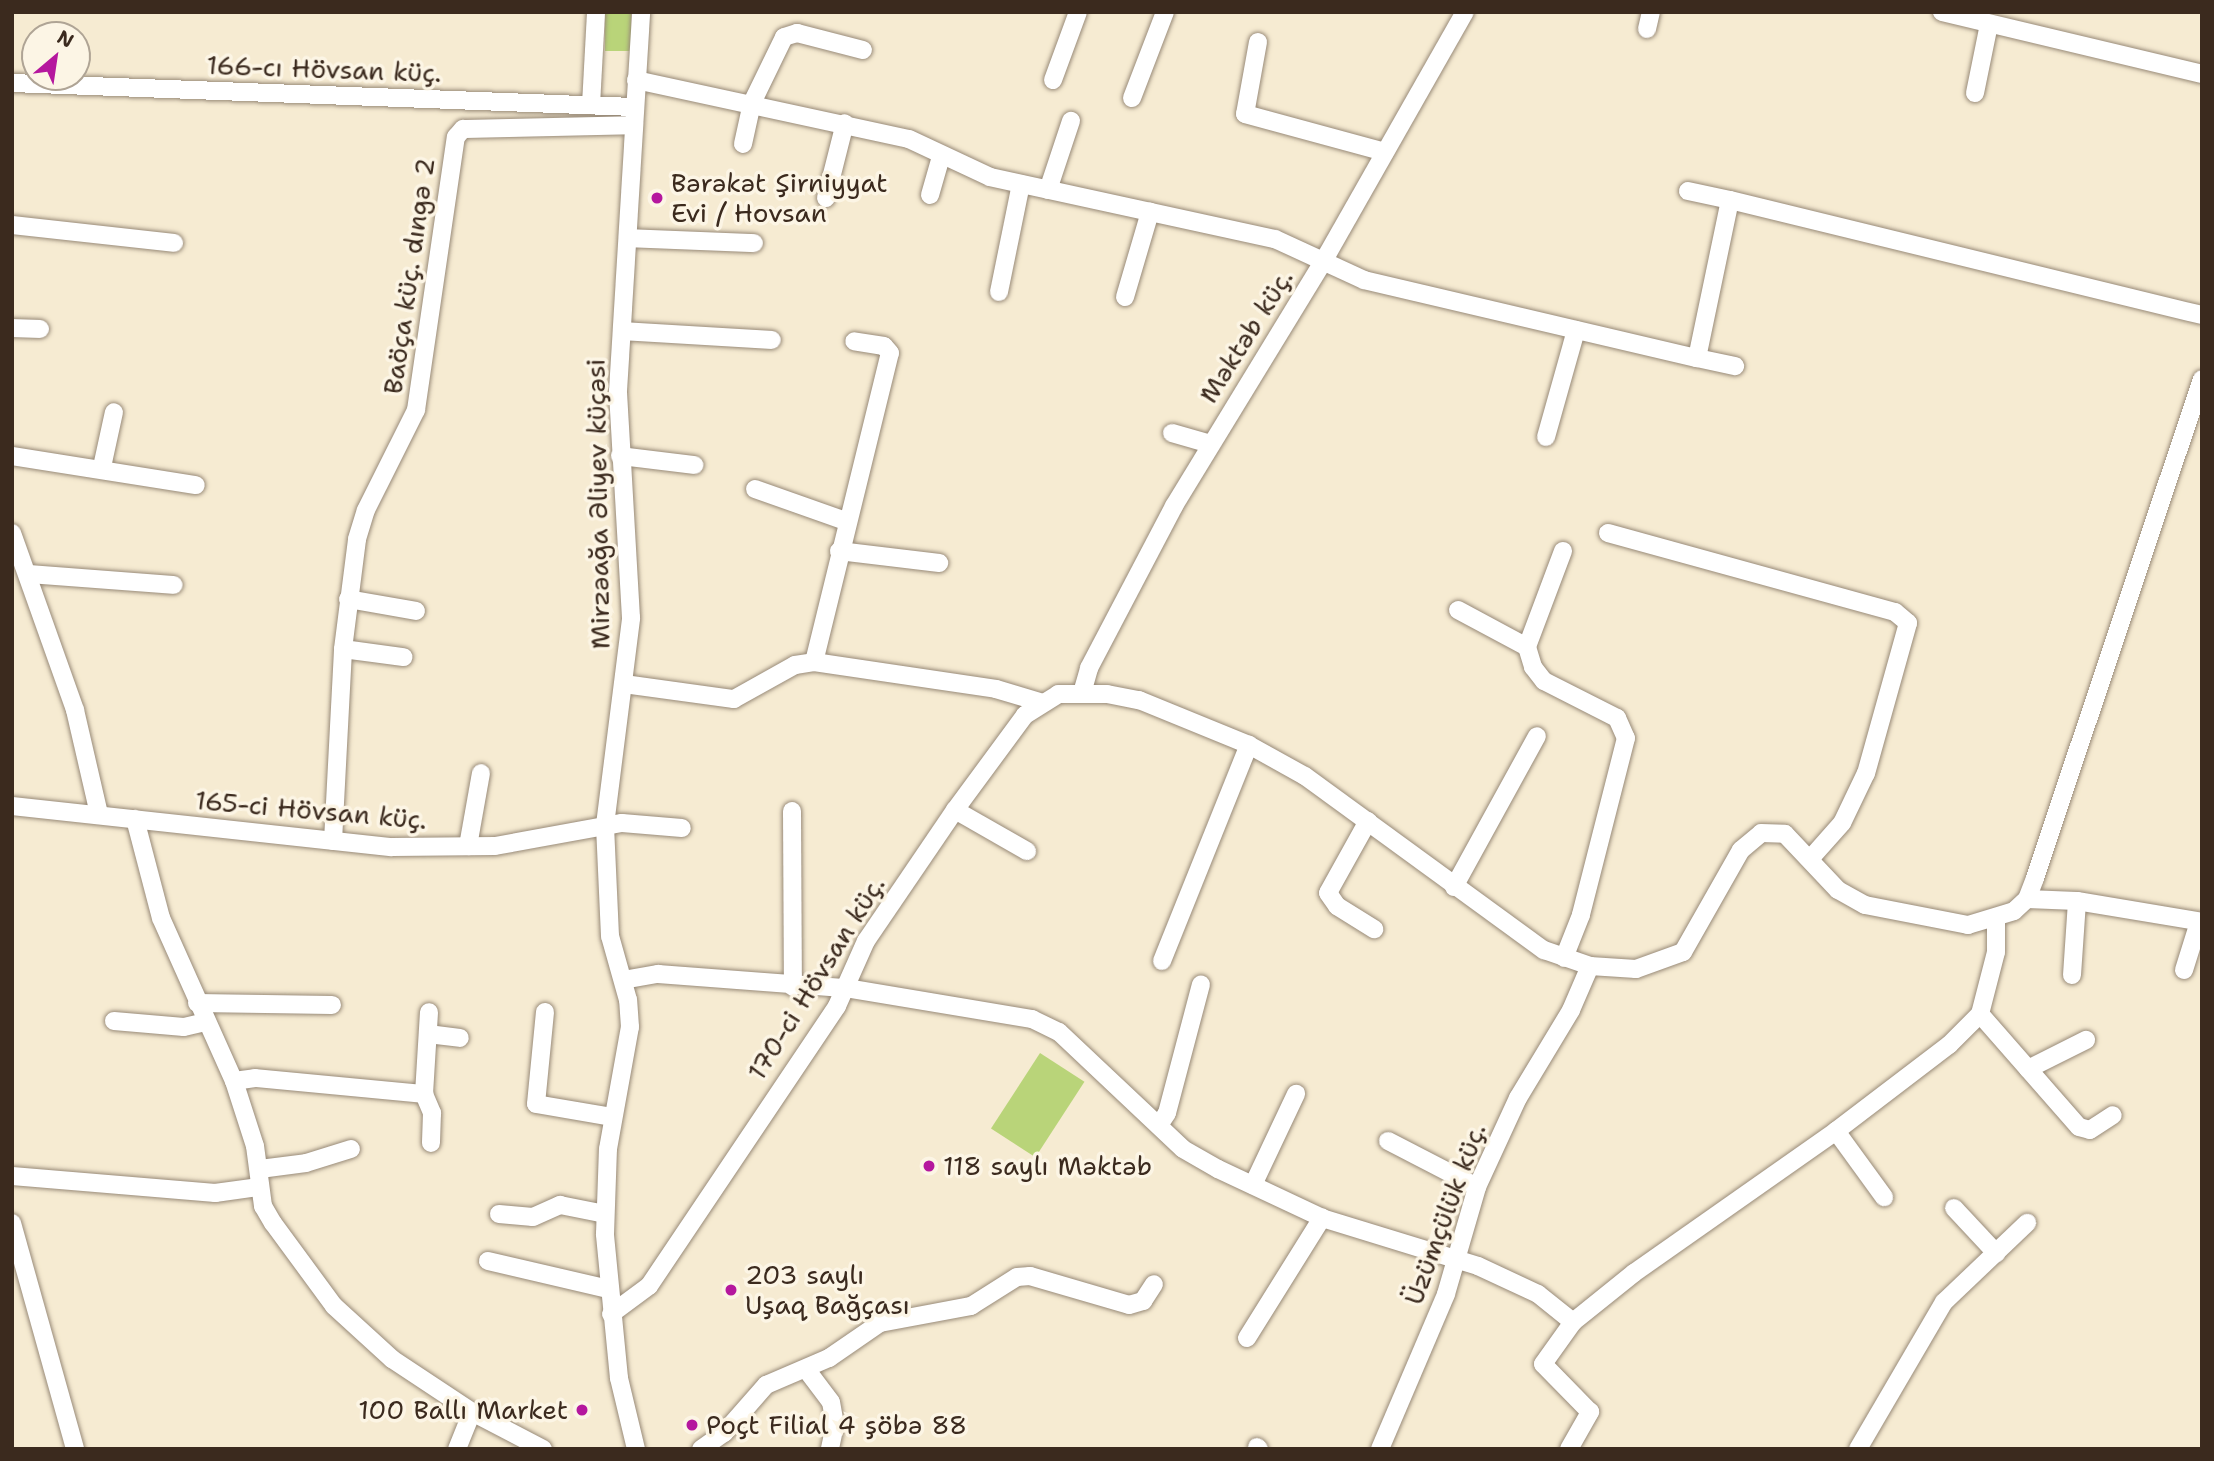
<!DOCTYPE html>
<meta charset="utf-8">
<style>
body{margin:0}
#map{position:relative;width:2214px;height:1461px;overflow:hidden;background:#f6ebd2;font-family:"Shantell Sans",sans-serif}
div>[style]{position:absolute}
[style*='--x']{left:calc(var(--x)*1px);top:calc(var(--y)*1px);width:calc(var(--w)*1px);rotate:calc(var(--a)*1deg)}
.green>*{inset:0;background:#b9d479;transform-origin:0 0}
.roads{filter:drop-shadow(0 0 2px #988a78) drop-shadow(0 0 2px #988a78)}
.minor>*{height:18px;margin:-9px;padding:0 9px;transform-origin:9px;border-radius:9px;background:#fff}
.dots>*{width:19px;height:19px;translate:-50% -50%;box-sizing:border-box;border:4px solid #fcf5e5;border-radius:50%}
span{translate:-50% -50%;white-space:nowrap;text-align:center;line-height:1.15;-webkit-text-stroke:7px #fcf5e5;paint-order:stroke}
.street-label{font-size:26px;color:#3b2a1e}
.poi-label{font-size:26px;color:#3b2a1e}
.left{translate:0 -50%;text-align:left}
.right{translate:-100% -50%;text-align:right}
.frame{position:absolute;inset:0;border:14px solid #3b2a1e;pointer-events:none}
.north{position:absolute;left:21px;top:21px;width:70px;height:70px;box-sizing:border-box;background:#fcf5e5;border:2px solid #afa495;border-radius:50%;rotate:29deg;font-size:19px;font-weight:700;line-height:28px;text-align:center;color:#3b2a1e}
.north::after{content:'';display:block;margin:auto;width:24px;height:32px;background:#b5179e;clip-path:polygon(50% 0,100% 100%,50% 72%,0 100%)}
</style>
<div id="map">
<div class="green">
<div style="left:605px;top:12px;width:26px;height:39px"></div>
<div style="left:1040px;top:1053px;width:53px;height:90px;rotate:33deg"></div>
</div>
<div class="roads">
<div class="minor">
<div style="--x:1942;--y:12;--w:267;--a:13.4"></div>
<div style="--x:1647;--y:29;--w:17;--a:-77"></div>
<div style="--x:1258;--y:42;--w:73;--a:100.2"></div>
<div style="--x:1245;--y:114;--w:145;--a:15.2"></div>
<div style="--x:636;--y:80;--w:279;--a:12.2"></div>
<div style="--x:909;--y:139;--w:89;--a:25.1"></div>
<div style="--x:990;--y:177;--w:292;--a:12.3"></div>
<div style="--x:1275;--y:239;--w:98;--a:24.7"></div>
<div style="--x:1364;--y:280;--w:342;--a:13.2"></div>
<div style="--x:1697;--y:358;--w:161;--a:-78.2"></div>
<div style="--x:1730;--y:200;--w:486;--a:13.7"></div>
<div style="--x:1053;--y:80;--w:72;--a:-69.8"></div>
<div style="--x:12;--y:83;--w:622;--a:2.21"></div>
<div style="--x:1975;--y:93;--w:70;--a:-78.5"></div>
<div style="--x:1132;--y:98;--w:92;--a:-69"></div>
<div style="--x:591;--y:105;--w:93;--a:-86.9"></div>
<div style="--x:743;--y:144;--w:42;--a:-77.6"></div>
<div style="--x:752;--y:103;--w:73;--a:-64.1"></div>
<div style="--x:784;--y:37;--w:14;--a:-17"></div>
<div style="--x:797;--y:33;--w:68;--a:14.4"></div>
<div style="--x:1048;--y:190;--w:73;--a:-71.6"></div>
<div style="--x:1688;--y:191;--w:43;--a:12.1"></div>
<div style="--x:930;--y:195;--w:40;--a:-74"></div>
<div style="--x:826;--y:198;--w:77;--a:-75.8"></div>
<div style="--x:12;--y:225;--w:163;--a:6.3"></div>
<div style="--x:628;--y:238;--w:126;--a:2.3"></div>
<div style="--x:999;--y:292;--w:110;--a:-78.5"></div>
<div style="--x:1125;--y:297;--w:89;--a:-73.6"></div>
<div style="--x:12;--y:328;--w:28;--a:2"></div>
<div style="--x:622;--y:331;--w:150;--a:3.4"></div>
<div style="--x:1697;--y:358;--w:39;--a:12"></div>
<div style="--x:1172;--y:433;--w:40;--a:16"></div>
<div style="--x:1546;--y:437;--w:111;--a:-74.3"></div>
<div style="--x:12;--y:456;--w:186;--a:9"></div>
<div style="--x:620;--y:456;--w:75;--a:6.9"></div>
<div style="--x:102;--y:467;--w:56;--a:-77.7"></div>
<div style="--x:755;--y:489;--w:96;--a:19.4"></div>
<div style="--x:12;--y:533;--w:188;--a:70.4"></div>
<div style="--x:75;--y:710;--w:107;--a:77"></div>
<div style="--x:1608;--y:533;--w:298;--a:15.4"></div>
<div style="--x:1895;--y:612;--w:17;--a:40"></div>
<div style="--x:1908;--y:623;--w:156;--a:105.6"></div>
<div style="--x:1866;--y:773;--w:55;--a:115.6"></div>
<div style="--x:1842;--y:823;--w:48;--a:131.6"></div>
<div style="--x:839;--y:551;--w:101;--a:6.8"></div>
<div style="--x:1563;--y:551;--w:103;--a:110.6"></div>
<div style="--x:1527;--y:647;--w:21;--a:73"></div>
<div style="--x:1533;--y:667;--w:18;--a:52"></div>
<div style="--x:1544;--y:681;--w:82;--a:26.9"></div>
<div style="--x:1617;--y:718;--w:22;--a:66"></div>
<div style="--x:1626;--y:738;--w:183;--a:104.3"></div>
<div style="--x:1581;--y:915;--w:46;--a:111.6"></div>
<div style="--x:28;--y:574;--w:146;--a:4.3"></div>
<div style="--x:348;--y:599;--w:69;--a:10"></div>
<div style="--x:1458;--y:610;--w:78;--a:28.2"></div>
<div style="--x:343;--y:649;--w:61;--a:7.6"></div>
<div style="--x:814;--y:662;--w:318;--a:-76.2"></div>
<div style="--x:890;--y:353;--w:9;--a:-131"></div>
<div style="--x:884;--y:346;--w:30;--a:-171"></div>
<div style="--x:624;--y:684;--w:111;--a:7.8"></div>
<div style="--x:734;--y:699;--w:70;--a:-29.1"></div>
<div style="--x:795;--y:665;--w:19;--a:-9"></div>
<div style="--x:814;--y:662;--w:184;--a:8.4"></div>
<div style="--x:996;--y:689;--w:46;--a:16.5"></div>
<div style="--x:1082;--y:693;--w:26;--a:-74"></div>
<div style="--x:1089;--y:668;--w:183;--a:-62.3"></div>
<div style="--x:1174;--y:506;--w:288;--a:-58.6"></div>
<div style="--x:1324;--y:260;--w:285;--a:-60.4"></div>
<div style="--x:12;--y:806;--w:382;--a:6.2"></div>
<div style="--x:392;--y:847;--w:103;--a:-0.6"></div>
<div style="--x:495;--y:846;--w:129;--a:-10.3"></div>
<div style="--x:622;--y:823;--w:60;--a:4.8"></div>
<div style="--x:955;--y:810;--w:83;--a:29.7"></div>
<div style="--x:792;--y:811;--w:176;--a:89.7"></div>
<div style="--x:135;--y:819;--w:102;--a:75.3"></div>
<div style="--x:161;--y:918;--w:179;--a:65.9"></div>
<div style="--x:234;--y:1081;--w:68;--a:72.1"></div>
<div style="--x:255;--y:1146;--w:61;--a:82.4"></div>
<div style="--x:263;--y:1206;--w:20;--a:60"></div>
<div style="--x:273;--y:1223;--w:103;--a:53.7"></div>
<div style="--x:334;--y:1306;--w:79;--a:42.4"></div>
<div style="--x:392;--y:1359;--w:96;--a:33.5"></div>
<div style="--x:472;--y:1412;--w:80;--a:27.5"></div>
<div style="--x:1368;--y:821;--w:82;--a:119.1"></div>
<div style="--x:1328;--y:893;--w:16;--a:55"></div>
<div style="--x:1337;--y:906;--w:44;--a:31.9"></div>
<div style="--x:333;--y:841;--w:192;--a:-87"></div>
<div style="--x:343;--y:649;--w:111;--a:-82.7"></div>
<div style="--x:357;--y:539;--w:30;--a:-73"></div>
<div style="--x:366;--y:510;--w:112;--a:-63.4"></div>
<div style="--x:416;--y:410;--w:276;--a:-81.7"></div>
<div style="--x:456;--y:137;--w:11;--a:-49"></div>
<div style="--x:463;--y:129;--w:170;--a:-1.3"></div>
<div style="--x:468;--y:846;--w:74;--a:-79.9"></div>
<div style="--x:1454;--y:887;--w:172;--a:-61.2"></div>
<div style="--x:2027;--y:899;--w:50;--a:2.3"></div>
<div style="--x:2077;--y:901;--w:127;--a:9.5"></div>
<div style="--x:1162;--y:961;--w:233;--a:-68.1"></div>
<div style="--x:2184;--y:970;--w:50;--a:-72.6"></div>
<div style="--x:2072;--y:975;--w:74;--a:-86.1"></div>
<div style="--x:623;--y:980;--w:36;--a:-10"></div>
<div style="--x:658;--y:974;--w:189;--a:4.3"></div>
<div style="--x:846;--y:988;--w:189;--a:9.5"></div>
<div style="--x:1032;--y:1019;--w:30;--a:26"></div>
<div style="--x:1059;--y:1032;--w:170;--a:43.3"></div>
<div style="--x:1183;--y:1149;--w:40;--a:29.7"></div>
<div style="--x:1218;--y:1169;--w:115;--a:25.2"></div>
<div style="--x:1322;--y:1218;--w:163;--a:17.1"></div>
<div style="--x:1478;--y:1266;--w:66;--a:25"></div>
<div style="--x:1538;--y:1294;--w:45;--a:38.7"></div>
<div style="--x:197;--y:1003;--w:135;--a:0.8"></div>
<div style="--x:545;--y:1012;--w:92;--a:95.6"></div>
<div style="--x:536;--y:1104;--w:78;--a:9.6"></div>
<div style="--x:1980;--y:1014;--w:150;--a:48.8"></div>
<div style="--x:2079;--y:1127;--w:11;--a:15"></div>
<div style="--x:2090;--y:1130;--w:27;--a:-33"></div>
<div style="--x:114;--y:1021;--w:70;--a:4.9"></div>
<div style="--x:184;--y:1027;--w:22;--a:-13"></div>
<div style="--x:428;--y:1034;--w:32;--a:7"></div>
<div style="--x:2028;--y:1069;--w:65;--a:-26.6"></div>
<div style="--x:234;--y:1081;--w:21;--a:-8"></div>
<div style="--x:255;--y:1078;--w:170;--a:5.4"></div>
<div style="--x:424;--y:1094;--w:82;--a:-86.5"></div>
<div style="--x:424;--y:1094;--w:21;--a:67"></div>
<div style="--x:432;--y:1113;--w:30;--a:92"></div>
<div style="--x:1159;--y:1125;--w:14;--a:-56"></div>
<div style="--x:1167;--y:1113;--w:133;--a:-75.2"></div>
<div style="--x:1836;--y:1131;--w:82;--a:54"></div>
<div style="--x:1388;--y:1141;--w:100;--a:27.3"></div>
<div style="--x:260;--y:1169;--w:46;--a:-7.4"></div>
<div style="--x:306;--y:1163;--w:47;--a:-17.3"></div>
<div style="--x:12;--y:1176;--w:204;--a:4.8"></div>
<div style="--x:215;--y:1193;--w:43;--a:-7.9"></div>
<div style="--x:1253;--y:1185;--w:101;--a:-64.7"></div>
<div style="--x:1954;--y:1208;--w:62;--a:47"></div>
<div style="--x:499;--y:1214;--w:34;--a:5"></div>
<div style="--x:533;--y:1217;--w:30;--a:-24"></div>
<div style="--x:560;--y:1205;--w:46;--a:11.3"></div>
<div style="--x:12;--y:1223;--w:235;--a:74.4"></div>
<div style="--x:488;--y:1261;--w:123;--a:13.1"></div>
<div style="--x:611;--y:1314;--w:47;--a:-36.4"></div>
<div style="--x:649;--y:1286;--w:337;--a:-56.1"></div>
<div style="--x:837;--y:1006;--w:71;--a:-66"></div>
<div style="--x:866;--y:941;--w:158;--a:-55.8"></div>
<div style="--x:955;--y:810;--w:118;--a:-53.6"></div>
<div style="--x:1025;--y:715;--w:39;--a:-32"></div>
<div style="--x:1058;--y:694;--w:49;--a:0"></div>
<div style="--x:1107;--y:694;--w:33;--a:11"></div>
<div style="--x:1139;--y:700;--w:119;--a:22.2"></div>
<div style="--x:1249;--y:745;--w:64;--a:29"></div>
<div style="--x:1305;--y:776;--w:296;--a:36.1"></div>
<div style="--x:1544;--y:950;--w:49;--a:19.2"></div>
<div style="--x:1590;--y:966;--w:46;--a:3.7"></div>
<div style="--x:1636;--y:969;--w:50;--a:-19.9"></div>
<div style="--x:1683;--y:952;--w:117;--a:-60.4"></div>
<div style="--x:1741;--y:850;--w:26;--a:-40"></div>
<div style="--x:1761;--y:833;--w:24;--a:2"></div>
<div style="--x:1785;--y:834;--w:77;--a:46.6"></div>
<div style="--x:1838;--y:890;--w:31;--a:29"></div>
<div style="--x:1865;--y:905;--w:105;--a:11"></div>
<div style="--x:1968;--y:925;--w:48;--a:-16.9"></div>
<div style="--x:2014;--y:911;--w:18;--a:-43"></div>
<div style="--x:2027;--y:899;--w:22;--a:-69"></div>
<div style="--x:2035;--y:878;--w:526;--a:-71.5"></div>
<div style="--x:1247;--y:1338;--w:142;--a:-58"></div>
<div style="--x:806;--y:1369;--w:41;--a:52.9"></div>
<div style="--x:831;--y:1402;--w:23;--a:80"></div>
<div style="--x:835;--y:1425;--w:25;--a:102"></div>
<div style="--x:1257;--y:1447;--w:3;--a:45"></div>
<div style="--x:457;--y:1449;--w:40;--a:-68"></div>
<div style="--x:636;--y:1449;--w:73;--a:-103.5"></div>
<div style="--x:619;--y:1378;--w:145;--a:-95.6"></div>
<div style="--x:605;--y:1234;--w:85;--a:-88"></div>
<div style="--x:608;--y:1149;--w:124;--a:-79.8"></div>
<div style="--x:630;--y:1027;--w:27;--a:-94"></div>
<div style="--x:628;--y:1000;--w:66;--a:-105.7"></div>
<div style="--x:610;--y:936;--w:111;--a:-92.6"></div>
<div style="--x:605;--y:825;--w:209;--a:-82.8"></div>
<div style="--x:631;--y:618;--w:227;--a:-93.3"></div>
<div style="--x:618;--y:391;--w:380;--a:-86.5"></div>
<div style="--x:701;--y:1449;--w:28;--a:-35"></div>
<div style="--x:724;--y:1433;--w:64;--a:-48.8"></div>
<div style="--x:766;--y:1385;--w:69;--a:-23.2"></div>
<div style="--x:829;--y:1358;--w:62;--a:-34.5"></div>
<div style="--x:880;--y:1323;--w:93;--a:-10.6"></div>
<div style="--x:971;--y:1306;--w:54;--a:-32.2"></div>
<div style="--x:1017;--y:1277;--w:13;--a:-4"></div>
<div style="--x:1030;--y:1276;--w:103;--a:16.3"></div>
<div style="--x:1129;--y:1305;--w:15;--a:-16"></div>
<div style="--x:1143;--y:1301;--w:20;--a:-57"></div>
<div style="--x:1380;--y:1449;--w:168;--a:-66.9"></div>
<div style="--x:1446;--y:1294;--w:111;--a:-73.8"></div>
<div style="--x:1477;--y:1187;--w:98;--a:-65.3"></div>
<div style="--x:1518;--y:1098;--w:103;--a:-58.9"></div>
<div style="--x:1571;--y:1010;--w:48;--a:-66.6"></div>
<div style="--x:1569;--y:1449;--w:43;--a:-60.4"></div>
<div style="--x:1590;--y:1412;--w:67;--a:-134.4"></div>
<div style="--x:1543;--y:1364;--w:52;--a:-54.5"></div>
<div style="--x:1573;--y:1322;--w:78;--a:-38.8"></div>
<div style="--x:1634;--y:1273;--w:247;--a:-35.1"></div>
<div style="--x:1836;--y:1131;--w:142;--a:-37.3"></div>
<div style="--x:1949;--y:1045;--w:44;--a:-45"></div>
<div style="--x:1980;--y:1014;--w:64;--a:-75.5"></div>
<div style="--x:1996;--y:952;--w:32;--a:-90"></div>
<div style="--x:1858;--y:1449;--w:170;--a:-59.7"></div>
<div style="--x:1944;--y:1302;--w:115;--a:-43.6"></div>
</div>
</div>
<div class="dots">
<div style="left:657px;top:198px;background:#b5179e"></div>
<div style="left:929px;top:1166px;background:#b5179e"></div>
<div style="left:731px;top:1290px;background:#b5179e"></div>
<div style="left:582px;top:1410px;background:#b5179e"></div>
<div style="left:692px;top:1425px;background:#b5179e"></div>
</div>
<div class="street-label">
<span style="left:324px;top:69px;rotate:2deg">166-cı Hövsan küç.</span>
<span style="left:409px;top:276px;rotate:-82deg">Baöça küç. dıngə 2</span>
<span style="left:1246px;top:336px;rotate:-58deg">Məktəb küç.</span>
<span style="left:598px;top:504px;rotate:-91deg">Mirzəağa Əliyev küçəsi</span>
<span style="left:311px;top:810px;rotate:5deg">165-ci Hövsan küç.</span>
<span style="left:816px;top:978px;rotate:-58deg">170-ci Hövsan küç.</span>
<span style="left:1445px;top:1214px;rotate:-70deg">Üzümçülük küç.</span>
</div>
<div class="poi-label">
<span class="left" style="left:671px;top:198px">Bərəkət Şirniyyat<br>Evi / Hovsan</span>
<span class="left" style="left:943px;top:1166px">118 saylı Məktəb</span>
<span class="left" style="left:745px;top:1290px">203 saylı<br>Uşaq Bağçası</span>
<span class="right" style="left:568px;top:1410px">100 Ballı Market</span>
<span class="left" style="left:706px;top:1425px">Poçt Filial 4 şöbə 88</span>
</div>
<div class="frame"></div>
<div class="north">N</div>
</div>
